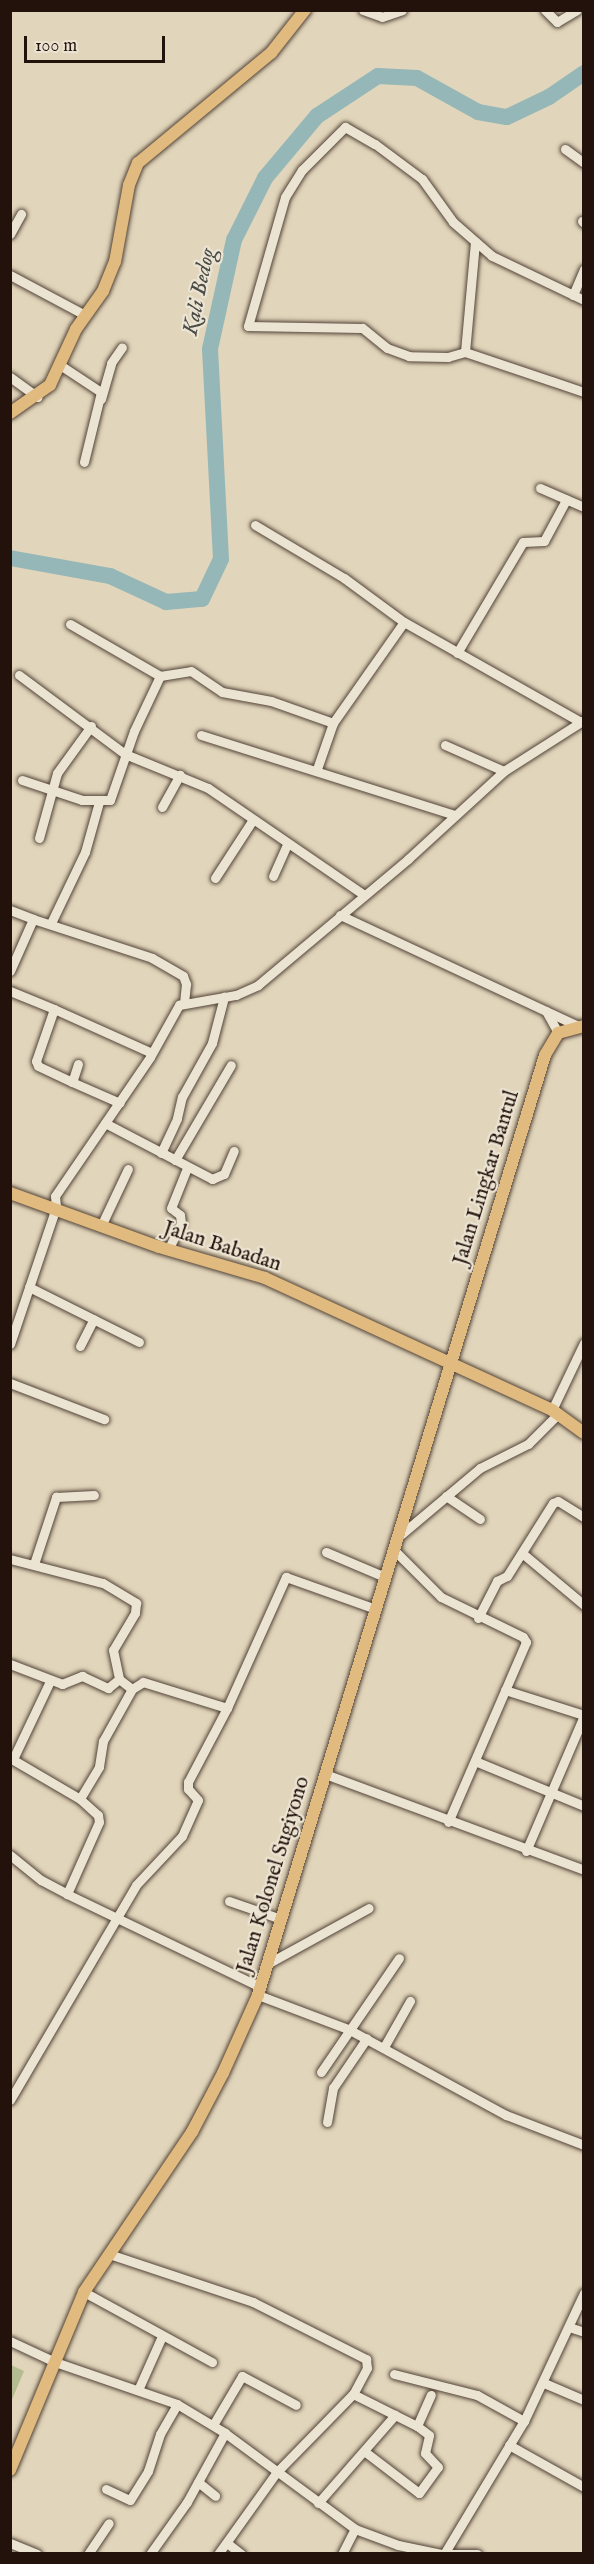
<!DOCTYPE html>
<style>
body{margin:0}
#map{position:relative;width:594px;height:2564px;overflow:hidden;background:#e1d5bb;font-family:"IM FELL English",serif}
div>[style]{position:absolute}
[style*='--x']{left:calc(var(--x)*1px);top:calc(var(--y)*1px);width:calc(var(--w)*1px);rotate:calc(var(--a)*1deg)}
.green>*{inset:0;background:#b4bd8f}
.river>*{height:16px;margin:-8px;padding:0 8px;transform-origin:8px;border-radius:8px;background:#95b7b7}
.roads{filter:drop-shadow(0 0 2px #524337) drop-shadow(0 0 2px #524337)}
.minor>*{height:9px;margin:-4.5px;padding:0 4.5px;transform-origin:4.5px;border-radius:4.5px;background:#ece4d3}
.major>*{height:12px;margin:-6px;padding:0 6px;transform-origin:6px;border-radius:6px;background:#e0ba7e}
span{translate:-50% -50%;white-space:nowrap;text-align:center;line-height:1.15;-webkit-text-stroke:4.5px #ece4d3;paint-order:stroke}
.street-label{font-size:21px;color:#22120b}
.water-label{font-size:22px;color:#4a4c47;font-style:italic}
.frame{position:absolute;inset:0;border:12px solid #22120b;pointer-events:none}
.scale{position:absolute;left:24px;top:36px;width:141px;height:27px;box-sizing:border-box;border:3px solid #22120b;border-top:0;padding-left:8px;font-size:18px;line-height:21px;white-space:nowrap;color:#22120b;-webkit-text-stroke:4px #ece4d3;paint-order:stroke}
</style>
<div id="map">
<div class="green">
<div style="clip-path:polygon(11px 2365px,24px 2371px,11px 2402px)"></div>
</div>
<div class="river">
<div style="--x:10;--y:558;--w:102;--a:10.2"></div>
<div style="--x:110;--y:576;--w:62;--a:24.9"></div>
<div style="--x:166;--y:602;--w:36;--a:-5"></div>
<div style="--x:202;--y:599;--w:44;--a:-64.6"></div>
<div style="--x:221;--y:559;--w:210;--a:-93"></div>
<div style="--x:210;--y:349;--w:112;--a:-77.6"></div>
<div style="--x:234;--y:240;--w:69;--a:-63.4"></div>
<div style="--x:265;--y:178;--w:81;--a:-50"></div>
<div style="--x:317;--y:116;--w:73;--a:-33.3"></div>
<div style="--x:378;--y:76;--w:39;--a:3"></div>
<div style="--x:417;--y:78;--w:70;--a:29.1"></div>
<div style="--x:478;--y:112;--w:29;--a:10"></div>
<div style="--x:507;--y:117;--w:47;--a:-25.5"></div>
<div style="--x:549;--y:97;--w:42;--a:-34.4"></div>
</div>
<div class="roads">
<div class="minor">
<div style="--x:363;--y:10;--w:20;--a:20"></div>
<div style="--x:382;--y:17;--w:21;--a:-19"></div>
<div style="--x:545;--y:10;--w:17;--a:45"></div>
<div style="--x:557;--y:22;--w:23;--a:-31"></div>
<div style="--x:565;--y:149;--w:24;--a:36"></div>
<div style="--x:582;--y:221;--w:3;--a:45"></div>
<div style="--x:10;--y:234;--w:23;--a:-61"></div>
<div style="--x:475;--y:242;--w:110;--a:95.2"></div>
<div style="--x:465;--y:352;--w:126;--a:18.6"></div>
<div style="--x:10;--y:275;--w:85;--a:28.1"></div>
<div style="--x:573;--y:295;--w:28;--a:-67"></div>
<div style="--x:465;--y:352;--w:18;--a:164"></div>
<div style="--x:448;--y:357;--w:39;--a:-179"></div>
<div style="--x:409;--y:356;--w:23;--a:-160"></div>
<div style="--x:387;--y:348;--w:32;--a:-141"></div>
<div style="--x:362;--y:328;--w:114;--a:-179"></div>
<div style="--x:248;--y:326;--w:134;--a:-74"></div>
<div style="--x:285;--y:197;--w:32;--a:-58"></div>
<div style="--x:302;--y:170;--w:61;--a:-45"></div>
<div style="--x:345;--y:127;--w:34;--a:30"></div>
<div style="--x:375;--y:144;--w:59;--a:36.7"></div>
<div style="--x:422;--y:179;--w:53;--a:54.2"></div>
<div style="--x:453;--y:222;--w:52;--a:41.1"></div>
<div style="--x:492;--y:256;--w:102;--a:25.6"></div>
<div style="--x:60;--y:365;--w:49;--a:33.4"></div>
<div style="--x:101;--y:392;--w:72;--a:103.7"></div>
<div style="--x:10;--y:377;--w:34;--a:36"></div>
<div style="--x:101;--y:399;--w:37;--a:-74"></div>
<div style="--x:111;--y:363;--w:19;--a:-55"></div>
<div style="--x:540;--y:488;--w:48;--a:23.4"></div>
<div style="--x:255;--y:525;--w:104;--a:30.8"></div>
<div style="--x:344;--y:578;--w:74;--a:36.3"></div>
<div style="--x:404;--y:622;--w:203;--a:29.5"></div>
<div style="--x:70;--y:624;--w:104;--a:30"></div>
<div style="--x:160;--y:676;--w:31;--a:-9"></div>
<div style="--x:191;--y:671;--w:37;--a:34"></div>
<div style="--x:222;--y:692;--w:50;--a:10.4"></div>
<div style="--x:271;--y:701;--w:66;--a:19.5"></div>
<div style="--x:333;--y:723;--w:49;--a:109.2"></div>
<div style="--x:457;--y:653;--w:129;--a:-59.3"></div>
<div style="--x:523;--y:542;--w:21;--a:-3"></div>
<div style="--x:544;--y:541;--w:47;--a:-61.8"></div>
<div style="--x:19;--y:675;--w:132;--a:36.7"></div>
<div style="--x:125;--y:754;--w:90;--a:22.3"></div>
<div style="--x:208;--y:788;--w:188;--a:34.4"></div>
<div style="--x:333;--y:723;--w:123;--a:-54.9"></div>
<div style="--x:201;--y:735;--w:266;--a:17.5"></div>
<div style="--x:445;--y:745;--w:64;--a:23.8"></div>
<div style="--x:22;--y:780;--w:63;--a:18.4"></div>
<div style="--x:82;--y:800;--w:28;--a:0"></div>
<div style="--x:110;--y:800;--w:73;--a:-70.8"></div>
<div style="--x:134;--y:731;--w:61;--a:-64.7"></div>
<div style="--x:162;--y:807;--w:37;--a:-61"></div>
<div style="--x:39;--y:838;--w:67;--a:-74.5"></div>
<div style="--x:57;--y:773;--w:58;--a:-54.1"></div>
<div style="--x:273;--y:876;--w:35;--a:-66"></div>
<div style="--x:215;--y:878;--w:68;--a:-57"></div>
<div style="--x:10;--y:910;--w:25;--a:21"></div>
<div style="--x:340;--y:915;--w:263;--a:25"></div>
<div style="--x:51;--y:923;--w:79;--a:-64.4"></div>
<div style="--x:85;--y:852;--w:52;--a:-74.4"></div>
<div style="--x:10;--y:971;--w:57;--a:-66.1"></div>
<div style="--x:33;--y:919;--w:125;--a:18.1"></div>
<div style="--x:152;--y:958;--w:36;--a:30"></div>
<div style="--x:183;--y:976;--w:9;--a:69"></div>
<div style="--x:186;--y:984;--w:18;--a:96"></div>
<div style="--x:10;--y:991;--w:48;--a:22.2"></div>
<div style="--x:54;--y:1009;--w:55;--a:109.1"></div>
<div style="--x:36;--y:1061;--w:5;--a:68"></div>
<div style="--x:38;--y:1066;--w:38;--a:25"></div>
<div style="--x:54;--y:1009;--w:107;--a:24.2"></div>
<div style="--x:546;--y:1011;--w:25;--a:61"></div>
<div style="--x:78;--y:1064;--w:19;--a:108"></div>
<div style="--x:72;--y:1082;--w:52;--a:23.6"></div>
<div style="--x:105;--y:1123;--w:121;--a:27.6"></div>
<div style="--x:212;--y:1179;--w:13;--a:-23"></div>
<div style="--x:224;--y:1174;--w:25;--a:-67"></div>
<div style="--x:161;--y:1153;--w:38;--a:-65"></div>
<div style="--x:177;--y:1118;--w:22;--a:-77"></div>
<div style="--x:182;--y:1097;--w:62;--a:-60.9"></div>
<div style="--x:212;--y:1043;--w:48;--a:-75.4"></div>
<div style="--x:175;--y:1160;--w:110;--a:-59.5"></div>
<div style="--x:101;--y:1226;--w:63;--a:-64.7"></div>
<div style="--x:168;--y:1250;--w:30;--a:-64"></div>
<div style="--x:181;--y:1223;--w:8;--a:-97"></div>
<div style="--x:180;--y:1215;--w:11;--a:-142"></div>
<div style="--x:171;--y:1208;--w:43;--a:-68.2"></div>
<div style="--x:29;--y:1287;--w:123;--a:26.6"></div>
<div style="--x:10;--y:1344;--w:145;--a:-71.4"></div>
<div style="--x:56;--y:1207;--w:11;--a:-95"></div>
<div style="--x:55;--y:1196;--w:168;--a:-55.6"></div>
<div style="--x:150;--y:1057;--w:60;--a:-60.9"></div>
<div style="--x:179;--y:1005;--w:58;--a:-10"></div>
<div style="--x:236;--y:995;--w:24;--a:-24"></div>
<div style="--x:258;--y:985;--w:196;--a:-40"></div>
<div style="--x:408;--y:859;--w:130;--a:-42.5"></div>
<div style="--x:504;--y:771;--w:95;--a:-32.5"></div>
<div style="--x:80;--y:1346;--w:30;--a:-63"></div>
<div style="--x:10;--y:1383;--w:101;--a:21"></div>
<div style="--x:552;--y:1410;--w:74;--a:-64.5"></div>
<div style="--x:446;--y:1496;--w:41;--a:34.1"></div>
<div style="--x:398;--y:1537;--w:107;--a:-40.1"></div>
<div style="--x:480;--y:1468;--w:54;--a:-26.6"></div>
<div style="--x:528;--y:1444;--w:42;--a:-45"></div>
<div style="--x:393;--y:1549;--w:68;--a:45"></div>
<div style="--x:441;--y:1597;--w:91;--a:26"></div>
<div style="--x:523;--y:1637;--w:6;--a:59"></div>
<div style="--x:526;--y:1642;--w:196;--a:113.4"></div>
<div style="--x:326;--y:1552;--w:64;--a:23"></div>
<div style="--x:522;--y:1553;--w:81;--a:40"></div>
<div style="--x:10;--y:1559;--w:96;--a:14.5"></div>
<div style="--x:103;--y:1583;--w:39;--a:31"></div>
<div style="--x:136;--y:1603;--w:10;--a:96"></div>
<div style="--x:135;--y:1613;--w:43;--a:120.7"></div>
<div style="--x:113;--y:1650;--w:30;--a:78"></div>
<div style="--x:119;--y:1679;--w:16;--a:38"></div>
<div style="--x:132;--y:1689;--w:60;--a:119.1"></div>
<div style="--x:103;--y:1741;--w:26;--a:99"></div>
<div style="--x:99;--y:1767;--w:37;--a:121"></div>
<div style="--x:34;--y:1564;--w:71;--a:-71.8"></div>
<div style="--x:56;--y:1497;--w:38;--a:-3"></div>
<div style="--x:478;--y:1618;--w:42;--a:-62.8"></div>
<div style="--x:497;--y:1581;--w:11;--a:-27"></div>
<div style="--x:507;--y:1576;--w:86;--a:-57.8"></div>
<div style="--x:553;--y:1503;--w:5;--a:-22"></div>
<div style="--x:558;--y:1501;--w:31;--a:32"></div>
<div style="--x:10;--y:1664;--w:56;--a:21"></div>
<div style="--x:62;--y:1684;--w:22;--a:-22"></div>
<div style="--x:82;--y:1676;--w:29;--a:25"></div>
<div style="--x:108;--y:1688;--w:14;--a:-39"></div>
<div style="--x:132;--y:1689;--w:13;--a:-32"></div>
<div style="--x:143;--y:1682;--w:88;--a:17.2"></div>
<div style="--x:505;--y:1690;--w:83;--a:17.6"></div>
<div style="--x:10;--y:1758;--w:81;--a:30.4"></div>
<div style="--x:80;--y:1799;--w:24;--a:42"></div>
<div style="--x:98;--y:1815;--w:7;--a:82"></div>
<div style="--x:99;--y:1822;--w:79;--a:114"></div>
<div style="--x:13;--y:1759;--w:86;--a:-64.6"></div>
<div style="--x:475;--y:1761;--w:118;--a:22.4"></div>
<div style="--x:325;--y:1774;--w:276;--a:20.3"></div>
<div style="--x:526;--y:1851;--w:147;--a:-66.8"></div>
<div style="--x:10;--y:1855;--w:40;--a:39"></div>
<div style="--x:41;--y:1880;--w:30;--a:28"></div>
<div style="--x:67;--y:1894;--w:214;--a:25.7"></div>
<div style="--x:229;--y:1901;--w:55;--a:19.1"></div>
<div style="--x:267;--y:1964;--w:116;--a:-28.8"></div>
<div style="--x:258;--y:1995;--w:96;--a:20.7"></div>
<div style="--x:348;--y:2029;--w:180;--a:28.6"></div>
<div style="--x:506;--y:2115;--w:84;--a:21"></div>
<div style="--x:384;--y:2047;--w:53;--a:-60.5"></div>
<div style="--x:321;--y:2072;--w:138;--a:-55.6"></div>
<div style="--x:10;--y:2100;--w:249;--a:-59.6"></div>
<div style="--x:136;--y:1885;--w:67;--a:-46.8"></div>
<div style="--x:182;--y:1836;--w:39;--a:-66"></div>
<div style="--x:198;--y:1800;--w:15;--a:-132"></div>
<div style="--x:188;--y:1789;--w:7;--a:-90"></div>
<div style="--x:188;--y:1782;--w:84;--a:-62.2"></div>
<div style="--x:227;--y:1708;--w:144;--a:-65.8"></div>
<div style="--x:286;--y:1577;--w:96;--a:19.6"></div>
<div style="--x:327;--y:2122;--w:35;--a:-80"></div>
<div style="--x:333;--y:2088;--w:60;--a:-55.8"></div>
<div style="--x:109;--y:2254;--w:152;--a:18.4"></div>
<div style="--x:253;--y:2302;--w:127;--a:26.8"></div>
<div style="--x:366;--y:2359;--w:9;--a:84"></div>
<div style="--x:367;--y:2368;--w:30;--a:118"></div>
<div style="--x:353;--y:2394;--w:110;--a:134.3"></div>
<div style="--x:276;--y:2473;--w:100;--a:125.6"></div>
<div style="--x:84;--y:2292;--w:146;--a:28.7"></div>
<div style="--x:569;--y:2327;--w:16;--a:18"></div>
<div style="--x:10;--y:2341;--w:50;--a:25"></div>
<div style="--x:55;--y:2362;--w:129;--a:19"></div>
<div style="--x:177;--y:2404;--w:56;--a:31.1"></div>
<div style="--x:225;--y:2433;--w:162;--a:36.4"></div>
<div style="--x:355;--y:2529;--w:46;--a:20.4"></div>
<div style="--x:398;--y:2545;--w:44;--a:11.8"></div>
<div style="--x:394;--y:2374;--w:86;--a:14.2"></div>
<div style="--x:477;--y:2395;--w:54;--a:29"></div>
<div style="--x:544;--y:2383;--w:43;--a:23"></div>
<div style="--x:138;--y:2390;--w:59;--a:-66"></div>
<div style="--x:353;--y:2394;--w:72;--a:26.6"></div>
<div style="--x:417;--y:2426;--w:34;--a:-66"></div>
<div style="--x:213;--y:2425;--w:57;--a:-59.4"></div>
<div style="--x:242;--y:2376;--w:61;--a:28.2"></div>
<div style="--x:509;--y:2445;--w:86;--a:29.2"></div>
<div style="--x:364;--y:2451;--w:69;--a:37.4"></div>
<div style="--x:419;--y:2493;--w:32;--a:-54"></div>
<div style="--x:438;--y:2467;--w:19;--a:-133"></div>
<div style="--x:425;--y:2453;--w:18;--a:-77"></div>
<div style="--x:429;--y:2435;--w:15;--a:-143"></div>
<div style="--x:198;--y:2482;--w:22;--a:39"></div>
<div style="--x:106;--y:2489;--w:26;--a:25"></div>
<div style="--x:130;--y:2500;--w:34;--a:-58"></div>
<div style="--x:148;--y:2471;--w:39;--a:-72"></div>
<div style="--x:160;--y:2434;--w:34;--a:-60"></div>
<div style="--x:318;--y:2503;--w:117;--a:-48.8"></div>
<div style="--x:10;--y:2543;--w:29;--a:22"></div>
<div style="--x:227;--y:2543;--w:18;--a:38"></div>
<div style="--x:88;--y:2554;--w:37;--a:-56"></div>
<div style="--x:150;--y:2554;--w:64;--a:-54.6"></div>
<div style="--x:187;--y:2502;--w:79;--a:-61.2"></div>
<div style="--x:342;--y:2554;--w:28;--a:-63"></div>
<div style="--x:444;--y:2554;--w:155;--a:-59"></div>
<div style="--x:524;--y:2421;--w:141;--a:-64.9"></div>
<div style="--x:447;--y:2554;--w:30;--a:0"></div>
</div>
<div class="major">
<div style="--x:10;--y:413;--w:49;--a:-35"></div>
<div style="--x:50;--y:385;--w:62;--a:-65.1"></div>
<div style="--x:76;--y:329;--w:47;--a:-54.6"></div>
<div style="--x:103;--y:291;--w:31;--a:-68"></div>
<div style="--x:115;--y:262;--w:78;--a:-79.7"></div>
<div style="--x:129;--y:185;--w:24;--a:-68"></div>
<div style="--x:138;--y:163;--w:173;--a:-39.6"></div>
<div style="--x:271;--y:53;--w:55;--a:-51.7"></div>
<div style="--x:10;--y:1193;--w:158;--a:19.9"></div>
<div style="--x:159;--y:1247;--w:110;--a:16.3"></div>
<div style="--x:265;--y:1278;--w:316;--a:24.7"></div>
<div style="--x:552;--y:1410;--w:39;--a:36"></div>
<div style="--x:10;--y:2470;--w:193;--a:-67.4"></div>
<div style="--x:84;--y:2292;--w:193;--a:-56"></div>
<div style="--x:192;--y:2132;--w:67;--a:-62.3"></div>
<div style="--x:223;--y:2073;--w:85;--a:-65.8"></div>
<div style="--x:258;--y:1995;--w:983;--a:-73.02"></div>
<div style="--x:545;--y:1055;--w:26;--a:-59"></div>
<div style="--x:558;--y:1033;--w:27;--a:-15"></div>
</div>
</div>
<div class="street-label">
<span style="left:487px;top:1178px;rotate:-73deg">Jalan Lingkar Bantul</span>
<span style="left:222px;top:1247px;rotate:18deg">Jalan Babadan</span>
<span style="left:274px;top:1875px;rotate:-73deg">Jalan Kolonel Sugiyono</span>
</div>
<div class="water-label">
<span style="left:200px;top:292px;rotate:-78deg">Kali Bedog</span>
</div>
<div class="frame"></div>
<div class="scale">100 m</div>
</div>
